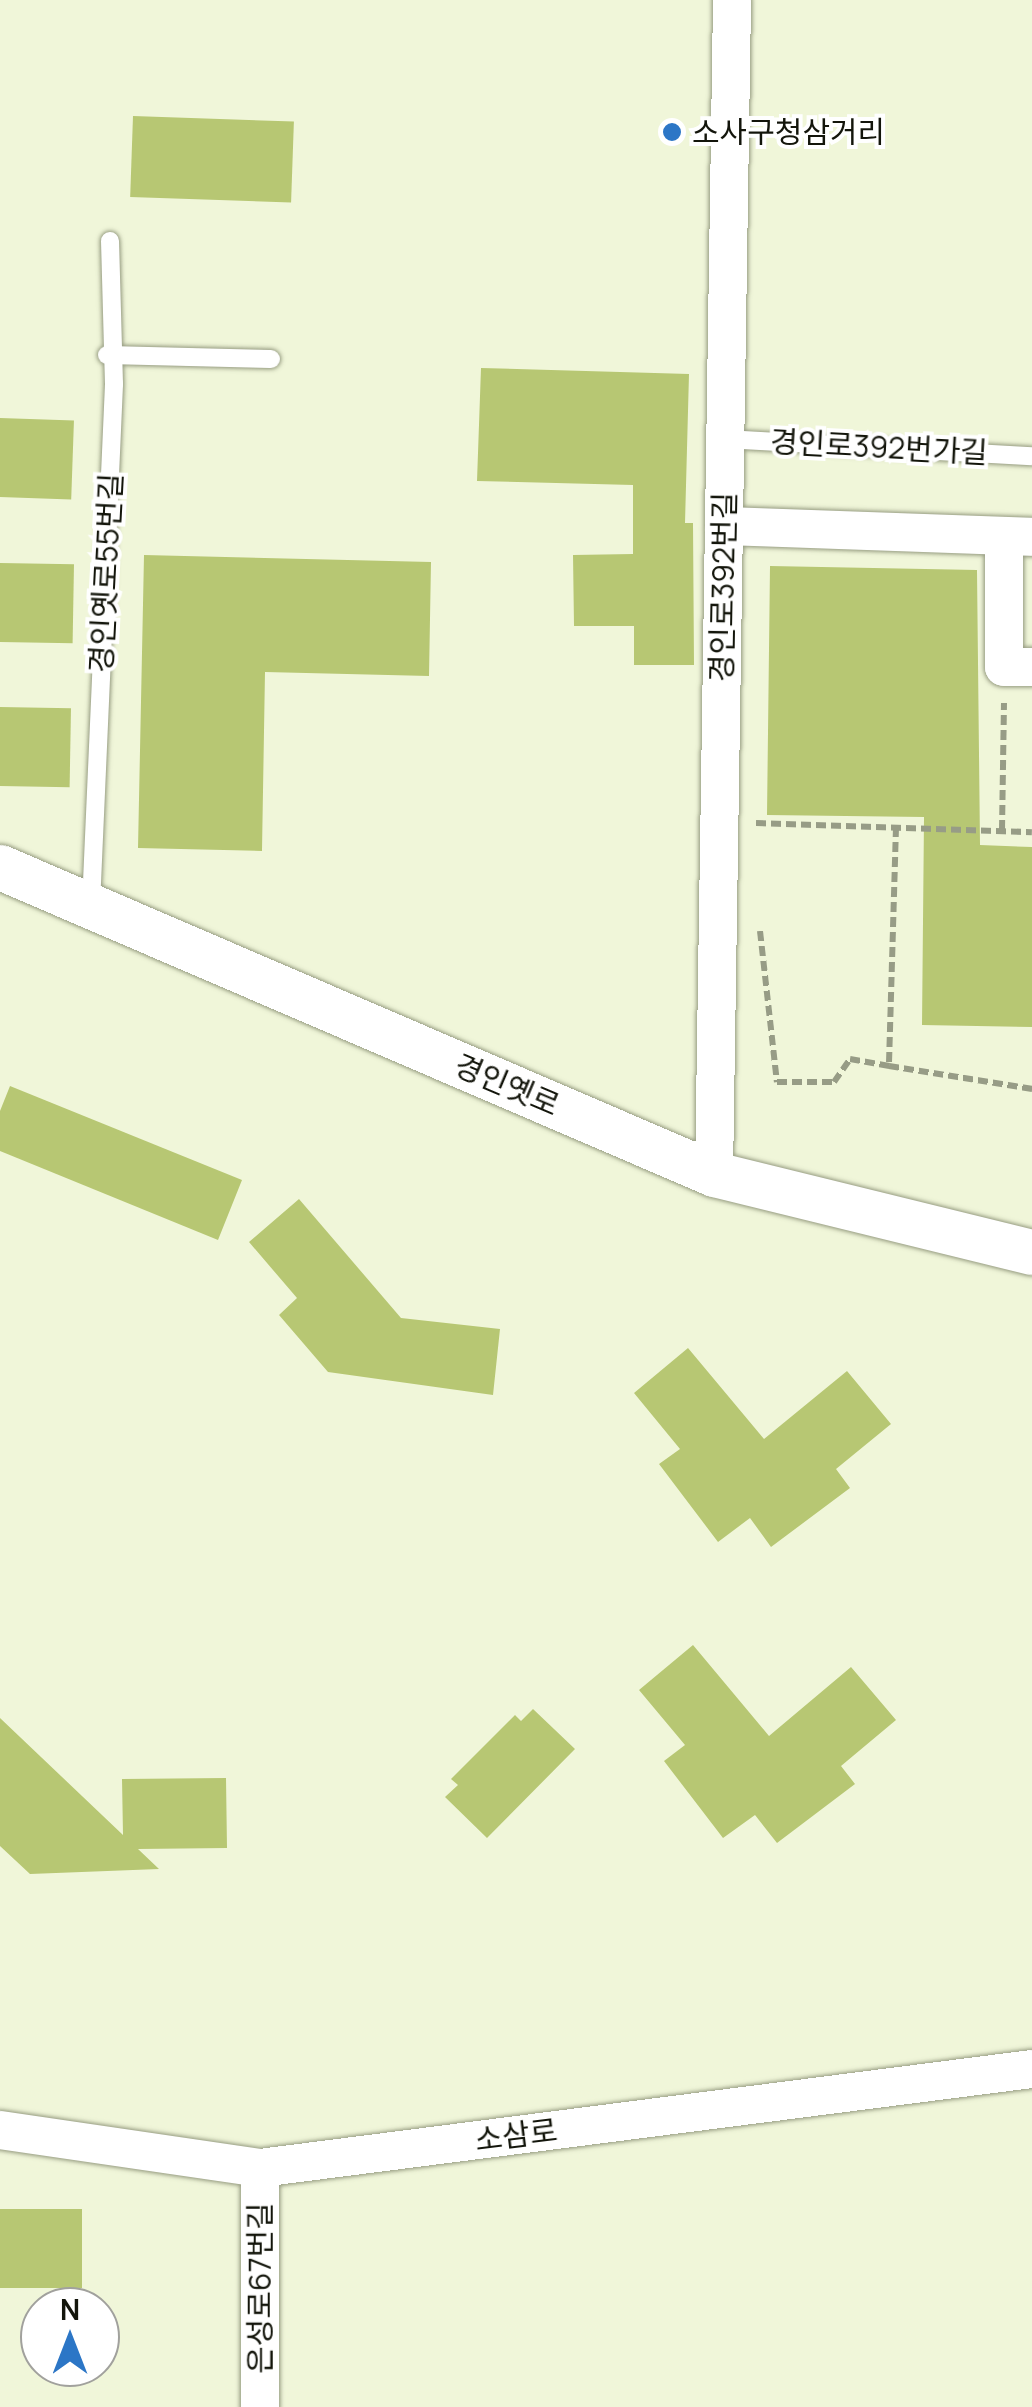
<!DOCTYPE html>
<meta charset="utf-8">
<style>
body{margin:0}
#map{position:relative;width:1032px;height:2407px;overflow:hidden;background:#f0f6d9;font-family:Manrope,"Noto Sans KR",sans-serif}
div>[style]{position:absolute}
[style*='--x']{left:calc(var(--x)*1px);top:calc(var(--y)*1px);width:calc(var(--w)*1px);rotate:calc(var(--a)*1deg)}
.building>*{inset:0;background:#b7c773;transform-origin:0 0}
.path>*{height:6px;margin-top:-3px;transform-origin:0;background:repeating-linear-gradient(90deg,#979c86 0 10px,transparent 0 15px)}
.roads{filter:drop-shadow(0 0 2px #979d82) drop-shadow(0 0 2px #979d82)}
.service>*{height:18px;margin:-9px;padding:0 9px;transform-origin:9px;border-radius:9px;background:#fff}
.minor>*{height:38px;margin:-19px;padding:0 19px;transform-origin:19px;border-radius:19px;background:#fff}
.tertiary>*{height:45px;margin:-22.5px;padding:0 22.5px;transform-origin:22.5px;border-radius:22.5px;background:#fff}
.dots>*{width:28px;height:28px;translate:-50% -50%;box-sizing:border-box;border:5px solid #fff;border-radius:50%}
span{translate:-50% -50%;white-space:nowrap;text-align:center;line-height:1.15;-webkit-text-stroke:8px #fff;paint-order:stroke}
.poi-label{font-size:30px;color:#13150b}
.left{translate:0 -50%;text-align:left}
.street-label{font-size:30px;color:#13150b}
.north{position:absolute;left:20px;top:2287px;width:100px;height:100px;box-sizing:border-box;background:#fff;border:2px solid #a1a19d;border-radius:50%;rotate:0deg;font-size:28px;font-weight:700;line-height:40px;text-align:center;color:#13150b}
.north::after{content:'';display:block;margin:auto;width:35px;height:45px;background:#2c76c6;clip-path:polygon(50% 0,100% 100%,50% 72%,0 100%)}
</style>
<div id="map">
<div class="building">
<div style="left:133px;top:116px;width:161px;height:81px;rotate:2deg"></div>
<div style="clip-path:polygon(481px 368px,689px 374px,685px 523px,693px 523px,694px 665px,634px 665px,634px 626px,574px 626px,573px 555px,633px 554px,633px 485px,477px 481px)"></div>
<div style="left:0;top:418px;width:74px;height:79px;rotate:2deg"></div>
<div style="clip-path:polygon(144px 555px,431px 562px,429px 676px,265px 672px,262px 851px,138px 848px)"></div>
<div style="left:0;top:563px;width:74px;height:79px;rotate:1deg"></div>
<div style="clip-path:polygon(770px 566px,977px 570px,980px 845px,1032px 847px,1032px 1027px,922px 1025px,924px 817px,767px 815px)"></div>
<div style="left:0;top:707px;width:71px;height:79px;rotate:1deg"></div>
<div style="clip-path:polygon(10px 1086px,242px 1180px,218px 1240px,0 1151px,0 1111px)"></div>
<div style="clip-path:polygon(299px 1199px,401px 1318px,500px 1329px,493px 1395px,328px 1372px,279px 1315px,297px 1298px,249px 1242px)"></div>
<div style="clip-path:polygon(688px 1348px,764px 1439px,847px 1371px,891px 1424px,836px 1469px,850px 1488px,771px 1547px,750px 1518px,718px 1542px,659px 1464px,680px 1449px,634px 1393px)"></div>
<div style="clip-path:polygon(693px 1645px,769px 1736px,851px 1667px,896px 1720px,841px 1766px,855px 1784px,777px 1843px,755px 1815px,723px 1838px,664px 1761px,685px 1745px,639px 1690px)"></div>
<div style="clip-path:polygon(533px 1709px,575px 1749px,487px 1838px,445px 1797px,458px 1785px,451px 1779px,515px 1715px,521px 1721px)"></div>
<div style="clip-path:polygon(0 1718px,123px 1835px,122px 1779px,226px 1778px,227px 1848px,138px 1849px,159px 1869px,30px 1874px,0 1846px)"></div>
<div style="left:0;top:2209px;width:82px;height:79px"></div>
</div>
<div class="path">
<div style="--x:756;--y:823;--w:276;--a:1.9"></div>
<div style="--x:896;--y:827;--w:239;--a:91.7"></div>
<div style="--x:889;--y:1066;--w:145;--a:9.1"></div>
<div style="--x:1002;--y:830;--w:127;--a:-89.1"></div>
<div style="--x:760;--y:931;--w:152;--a:83.6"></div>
<div style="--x:777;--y:1082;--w:57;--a:0"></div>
<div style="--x:834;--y:1082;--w:28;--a:-55"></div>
<div style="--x:850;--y:1059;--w:40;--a:10"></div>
</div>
<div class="roads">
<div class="service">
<div style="--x:107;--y:355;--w:164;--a:1.4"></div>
<div style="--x:725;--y:439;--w:307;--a:3.2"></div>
<div style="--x:91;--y:905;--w:522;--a:-87.47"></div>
<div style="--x:114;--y:384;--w:143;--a:-91.6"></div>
</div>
<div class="minor">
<div style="--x:724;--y:526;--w:308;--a:2"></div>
<div style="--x:1004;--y:536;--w:131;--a:90"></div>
<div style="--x:1004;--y:667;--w:28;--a:0"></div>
<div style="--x:714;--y:1174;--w:1174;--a:-89.12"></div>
<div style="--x:0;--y:2130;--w:263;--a:8.3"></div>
<div style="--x:260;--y:2168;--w:778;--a:-7.31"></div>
<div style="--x:260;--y:2407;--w:239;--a:-90"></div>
</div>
<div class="tertiary">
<div style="--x:0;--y:867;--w:777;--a:23.27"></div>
<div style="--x:714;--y:1174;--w:327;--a:13.8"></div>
</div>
</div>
<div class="dots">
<div style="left:672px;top:132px;background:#2c76c6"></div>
</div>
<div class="poi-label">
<span class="left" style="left:692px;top:132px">소사구청삼거리</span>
</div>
<div class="street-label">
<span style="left:879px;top:447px;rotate:3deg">경인로392번가길</span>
<span style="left:106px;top:573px;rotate:-87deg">경인옛로55번길</span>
<span style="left:723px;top:587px;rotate:-89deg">경인로392번길</span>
<span style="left:507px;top:1085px;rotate:23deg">경인옛로</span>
<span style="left:516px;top:2135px;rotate:-7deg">소삼로</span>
<span style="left:260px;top:2288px;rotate:-90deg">은성로67번길</span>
</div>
<div class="north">N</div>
</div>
